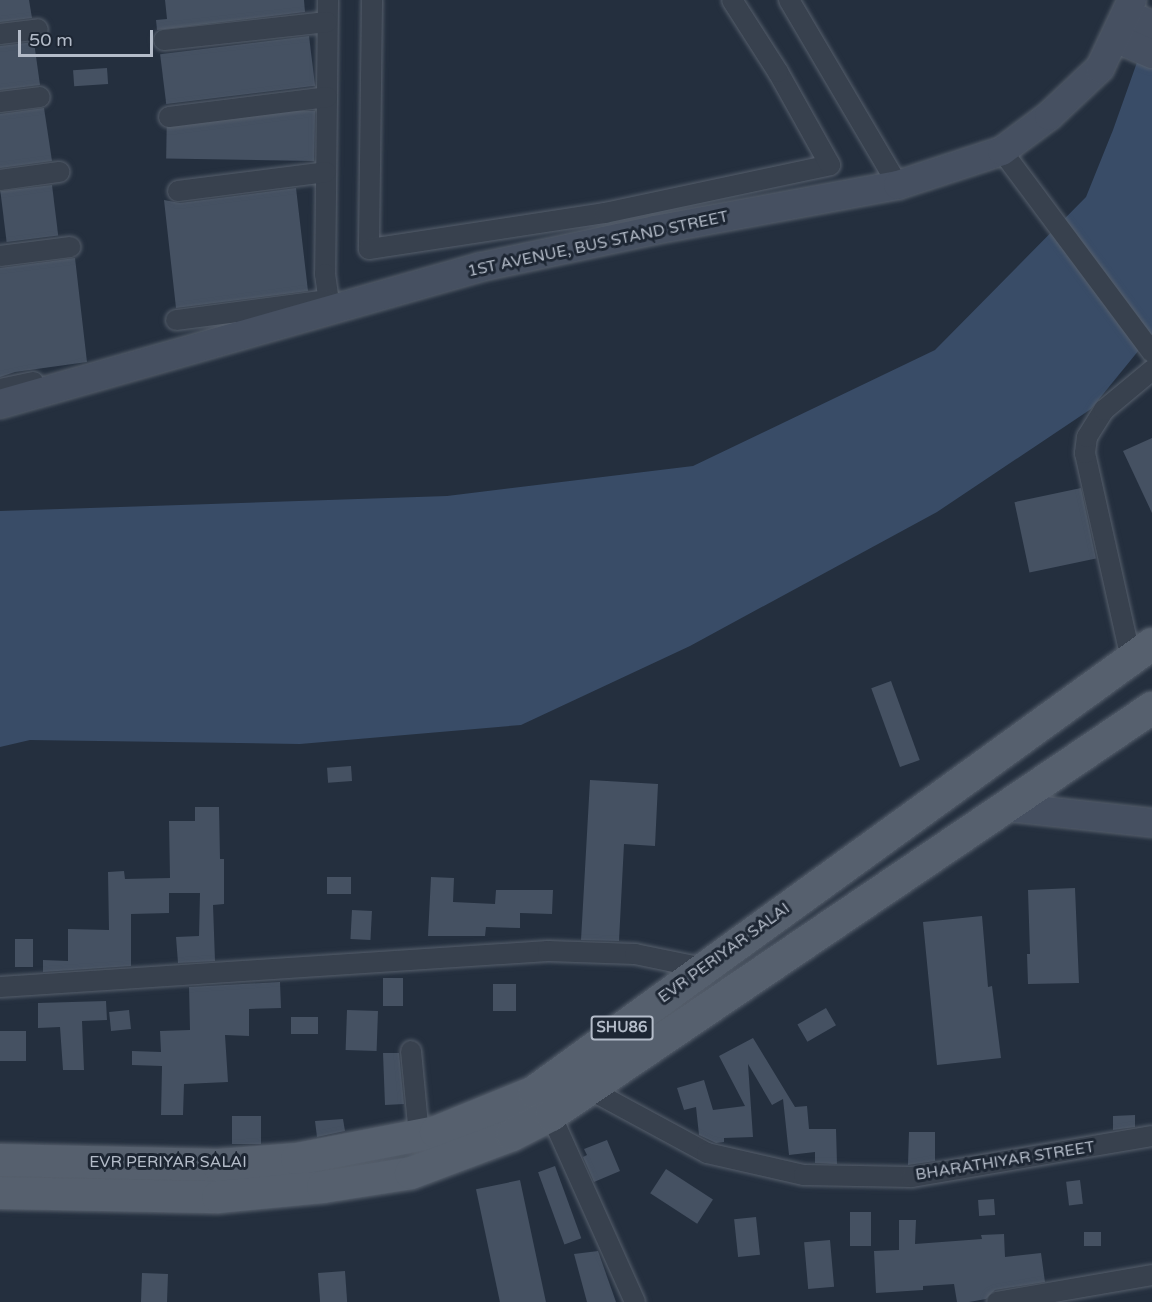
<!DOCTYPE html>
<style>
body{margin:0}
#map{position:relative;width:1152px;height:1302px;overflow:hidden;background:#242f3e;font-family:"Varela Round",sans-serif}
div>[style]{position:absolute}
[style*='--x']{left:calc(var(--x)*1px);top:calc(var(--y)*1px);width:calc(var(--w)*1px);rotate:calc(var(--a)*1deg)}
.water>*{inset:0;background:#394c67}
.building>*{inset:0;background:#455162;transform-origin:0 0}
.roads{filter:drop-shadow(0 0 2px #565f6c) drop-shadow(0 0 2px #565f6c)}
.street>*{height:20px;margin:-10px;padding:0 10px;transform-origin:10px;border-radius:10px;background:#38414e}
.secondary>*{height:28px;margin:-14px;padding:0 14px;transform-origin:14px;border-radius:14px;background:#465061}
.primary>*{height:32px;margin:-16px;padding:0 16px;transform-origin:16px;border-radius:16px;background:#56606e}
span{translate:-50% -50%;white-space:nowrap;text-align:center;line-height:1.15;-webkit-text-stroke:6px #1d2633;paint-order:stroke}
.shield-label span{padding:2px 4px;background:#1d2633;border:2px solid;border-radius:4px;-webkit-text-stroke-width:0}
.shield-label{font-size:15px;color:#b4bcc9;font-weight:700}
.street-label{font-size:16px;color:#b4bcc9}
.scale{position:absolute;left:18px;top:30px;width:135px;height:27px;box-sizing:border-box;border:3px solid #b4bcc9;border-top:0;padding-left:8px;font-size:18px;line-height:21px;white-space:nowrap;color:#b4bcc9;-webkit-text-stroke:4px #1d2633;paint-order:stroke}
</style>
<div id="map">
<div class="water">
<div style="clip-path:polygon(1152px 20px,1152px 334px,1091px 409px,937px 512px,690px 646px,521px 725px,300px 744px,30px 740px,0 747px,0 511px,447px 496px,693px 466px,935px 350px,1086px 197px,1113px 130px)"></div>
</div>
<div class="building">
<div style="clip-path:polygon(0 0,29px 0,32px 18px,0 22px)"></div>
<div style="clip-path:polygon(165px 0,304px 0,305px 12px,157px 30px,156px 20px,167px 19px)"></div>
<div style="left:309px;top:36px;width:50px;height:150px;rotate:83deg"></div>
<div style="clip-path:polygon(34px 42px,40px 85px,0 90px,0 46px)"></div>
<div style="left:107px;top:68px;width:16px;height:34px;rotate:86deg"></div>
<div style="clip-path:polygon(44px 108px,52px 161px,0 168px,0 114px)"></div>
<div style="left:315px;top:111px;width:50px;height:148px;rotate:91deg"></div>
<div style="left:52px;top:185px;width:51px;height:52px;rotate:83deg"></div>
<div style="clip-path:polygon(296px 188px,308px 291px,176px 308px,164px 200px,180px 203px)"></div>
<div style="clip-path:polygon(75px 258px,87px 362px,15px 372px,0 377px,0 268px)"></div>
<div style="clip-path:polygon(1152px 438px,1152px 513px,1123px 451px)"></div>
<div style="left:1081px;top:488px;width:72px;height:68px;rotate:78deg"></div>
<div style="left:891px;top:681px;width:84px;height:21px;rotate:70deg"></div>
<div style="left:351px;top:766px;width:15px;height:24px;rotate:86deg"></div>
<div style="clip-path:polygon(590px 780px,658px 784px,655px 846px,624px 844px,619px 941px,581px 940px)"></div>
<div style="clip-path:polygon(195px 807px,219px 807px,220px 859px,224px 859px,224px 904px,213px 905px,215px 961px,178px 963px,176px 937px,199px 936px,200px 893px,169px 893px,169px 913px,131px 914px,131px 966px,43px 972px,43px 960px,68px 961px,68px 929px,109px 930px,108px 872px,124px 871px,125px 879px,170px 878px,169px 821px,195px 821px)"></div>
<div style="left:327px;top:877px;width:24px;height:17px"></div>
<div style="clip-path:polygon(431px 877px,454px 878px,453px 902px,495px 904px,496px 890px,553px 890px,552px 914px,520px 913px,520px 928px,486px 927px,485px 936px,428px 936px)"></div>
<div style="clip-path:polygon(1075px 888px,1079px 983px,1028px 984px,1027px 954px,1030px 954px,1028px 890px)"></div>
<div style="left:352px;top:910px;width:20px;height:29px;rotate:3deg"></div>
<div style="clip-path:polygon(982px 916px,988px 987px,992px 986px,1001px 1058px,937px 1065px,923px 922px)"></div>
<div style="left:15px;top:939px;width:18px;height:28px"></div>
<div style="left:383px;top:978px;width:20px;height:28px"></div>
<div style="clip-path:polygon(280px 982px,281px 1008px,249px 1009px,249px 1036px,225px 1035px,228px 1082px,184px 1084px,183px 1115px,161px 1115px,162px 1066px,132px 1065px,132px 1051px,161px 1052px,160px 1031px,190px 1030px,189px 987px)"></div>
<div style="left:493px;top:984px;width:23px;height:27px"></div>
<div style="clip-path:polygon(106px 1001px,107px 1020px,82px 1021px,84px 1070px,63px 1070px,60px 1027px,38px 1028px,38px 1003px)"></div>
<div style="left:826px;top:1008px;width:20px;height:33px;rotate:60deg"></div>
<div style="left:129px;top:1010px;width:19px;height:20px;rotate:84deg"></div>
<div style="left:347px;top:1010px;width:31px;height:40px;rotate:2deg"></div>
<div style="left:291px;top:1017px;width:27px;height:17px"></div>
<div style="left:0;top:1031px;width:26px;height:30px"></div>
<div style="clip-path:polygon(753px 1038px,795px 1107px,807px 1106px,809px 1129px,836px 1129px,837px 1164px,815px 1163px,815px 1152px,789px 1155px,783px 1099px,772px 1105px,748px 1064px,753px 1137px,724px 1138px,724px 1142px,716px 1143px,699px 1135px,696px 1107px,684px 1110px,677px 1088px,704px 1080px,713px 1110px,745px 1106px,719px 1056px)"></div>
<div style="clip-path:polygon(383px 1053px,399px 1053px,404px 1104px,385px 1105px)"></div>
<div style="clip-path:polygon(1135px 1115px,1135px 1127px,1113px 1130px,1113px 1116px)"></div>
<div style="left:261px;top:1116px;width:28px;height:29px;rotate:90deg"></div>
<div style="clip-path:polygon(343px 1119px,345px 1131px,317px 1137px,315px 1121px)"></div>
<div style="clip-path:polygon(909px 1132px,935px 1132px,935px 1161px,908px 1165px)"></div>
<div style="clip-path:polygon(607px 1140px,620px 1171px,594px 1182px,583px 1157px,587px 1155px,584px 1149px)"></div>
<div style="left:555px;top:1166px;width:77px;height:18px;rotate:70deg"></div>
<div style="left:666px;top:1169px;width:56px;height:29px;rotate:33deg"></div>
<div style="left:520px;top:1180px;width:125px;height:45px;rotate:78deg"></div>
<div style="left:1080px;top:1180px;width:24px;height:14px;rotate:83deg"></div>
<div style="left:994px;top:1199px;width:16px;height:16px;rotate:86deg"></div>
<div style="left:850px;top:1212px;width:21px;height:34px"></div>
<div style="left:756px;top:1217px;width:38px;height:22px;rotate:84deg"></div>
<div style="clip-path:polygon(899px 1220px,916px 1220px,915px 1244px,982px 1239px,981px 1235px,1004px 1234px,1005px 1257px,1041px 1253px,1045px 1282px,995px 1290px,986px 1299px,969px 1302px,957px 1302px,954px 1284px,923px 1286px,923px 1290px,876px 1293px,874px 1251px,899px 1250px)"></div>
<div style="left:1101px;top:1232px;width:14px;height:17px;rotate:90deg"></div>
<div style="left:830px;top:1240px;width:47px;height:26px;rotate:85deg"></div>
<div style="clip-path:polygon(598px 1251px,616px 1302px,587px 1302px,574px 1254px)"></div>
<div style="left:345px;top:1271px;width:31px;height:27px;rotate:86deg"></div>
<div style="left:142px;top:1273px;width:26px;height:29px;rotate:2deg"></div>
</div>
<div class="roads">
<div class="street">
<div style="--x:328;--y:0;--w:274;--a:90.6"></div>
<div style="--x:325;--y:274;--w:37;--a:82"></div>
<div style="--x:372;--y:0;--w:249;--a:90.7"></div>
<div style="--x:369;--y:249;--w:239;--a:-8.7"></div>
<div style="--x:605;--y:213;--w:230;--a:-12"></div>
<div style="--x:830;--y:165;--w:107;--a:-119.2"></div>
<div style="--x:778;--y:72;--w:85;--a:-122.6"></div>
<div style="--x:789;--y:0;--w:215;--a:59.5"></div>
<div style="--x:0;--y:34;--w:38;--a:-7"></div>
<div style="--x:164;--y:40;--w:164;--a:-6.3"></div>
<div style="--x:0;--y:102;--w:40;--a:-7.1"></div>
<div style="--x:169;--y:117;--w:159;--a:-7.2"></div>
<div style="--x:1002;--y:151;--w:251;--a:53.3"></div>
<div style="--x:0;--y:180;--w:60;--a:-7.7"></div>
<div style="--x:178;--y:191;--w:149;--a:-7.3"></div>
<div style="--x:0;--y:256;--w:71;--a:-7.3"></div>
<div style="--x:176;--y:320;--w:153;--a:-7.5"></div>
<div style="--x:0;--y:389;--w:34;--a:-12"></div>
<div style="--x:1131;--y:659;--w:211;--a:-102.6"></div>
<div style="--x:1085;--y:453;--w:16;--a:-83"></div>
<div style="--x:1087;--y:437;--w:32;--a:-58"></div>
<div style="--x:1104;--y:410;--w:62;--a:-39.8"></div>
<div style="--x:0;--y:987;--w:549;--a:-3.76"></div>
<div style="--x:548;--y:951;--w:87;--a:2"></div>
<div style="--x:635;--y:954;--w:69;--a:11.6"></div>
<div style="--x:411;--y:1051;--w:85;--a:84.6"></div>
<div style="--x:587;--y:1088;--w:136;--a:28.4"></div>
<div style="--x:707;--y:1153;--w:99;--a:12.8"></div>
<div style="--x:804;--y:1175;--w:108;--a:1.1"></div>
<div style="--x:912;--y:1177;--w:243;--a:-9.7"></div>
<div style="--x:545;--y:1106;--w:11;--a:56"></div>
<div style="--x:551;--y:1115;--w:205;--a:65.8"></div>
<div style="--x:997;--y:1302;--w:157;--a:-9.9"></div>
</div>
<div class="secondary">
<div style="--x:1126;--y:14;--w:28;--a:23"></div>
<div style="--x:1115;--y:38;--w:40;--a:23.4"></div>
<div style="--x:0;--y:404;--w:500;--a:-15.9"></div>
<div style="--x:481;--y:267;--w:178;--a:-12"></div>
<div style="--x:655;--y:230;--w:247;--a:-10.5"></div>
<div style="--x:898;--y:185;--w:109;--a:-18.1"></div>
<div style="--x:1002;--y:151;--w:59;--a:-36.7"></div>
<div style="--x:1049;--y:116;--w:70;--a:-43.3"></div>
<div style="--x:1100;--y:68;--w:75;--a:-64.8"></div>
<div style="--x:1008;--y:807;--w:145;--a:6.3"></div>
</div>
<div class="primary">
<div style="--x:0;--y:1160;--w:218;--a:1.3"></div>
<div style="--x:218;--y:1165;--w:79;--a:-4.3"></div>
<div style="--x:297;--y:1159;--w:142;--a:-11"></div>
<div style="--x:436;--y:1132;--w:106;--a:-22.2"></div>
<div style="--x:534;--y:1092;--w:763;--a:-35.94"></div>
<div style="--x:0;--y:1193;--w:218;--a:1.1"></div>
<div style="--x:218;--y:1197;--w:105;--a:-5.4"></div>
<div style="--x:323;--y:1187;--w:89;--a:-9"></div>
<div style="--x:411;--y:1173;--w:108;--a:-20.6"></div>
<div style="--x:512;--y:1135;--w:44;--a:-27.1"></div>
<div style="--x:551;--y:1115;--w:726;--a:-34.11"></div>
</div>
</div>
<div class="shield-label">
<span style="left:622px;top:1028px">SHU86</span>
</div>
<div class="street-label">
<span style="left:598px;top:244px;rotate:-12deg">1ST AVENUE, BUS STAND STREET</span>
<span style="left:724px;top:953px;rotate:-36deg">EVR PERIYAR SALAI</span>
<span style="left:1005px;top:1161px;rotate:-9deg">BHARATHIYAR STREET</span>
<span style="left:168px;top:1162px">EVR PERIYAR SALAI</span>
</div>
<div class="scale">50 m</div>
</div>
